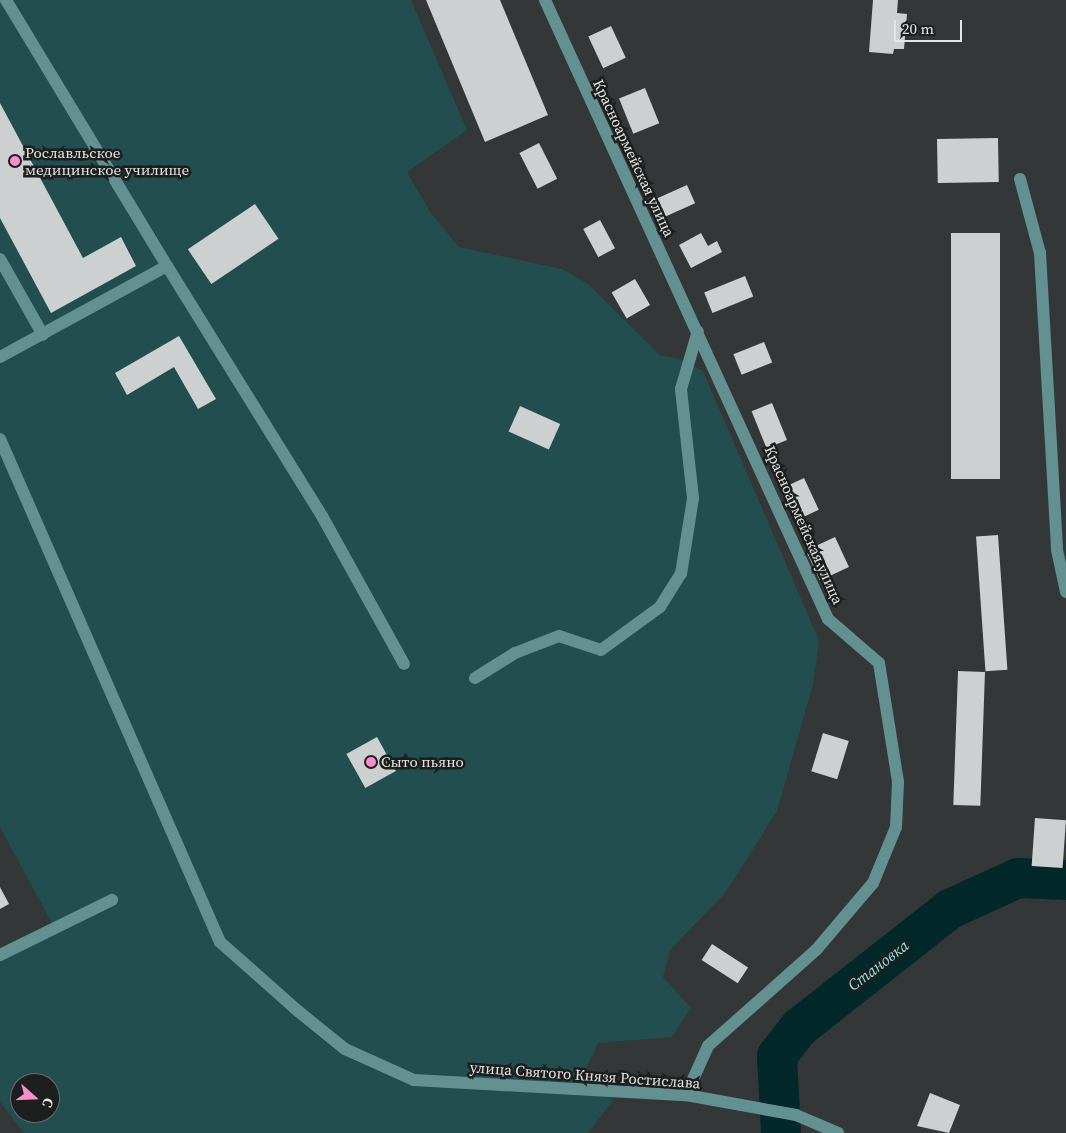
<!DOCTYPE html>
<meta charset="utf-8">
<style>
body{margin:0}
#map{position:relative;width:1066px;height:1133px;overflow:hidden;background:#343737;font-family:"Source Serif 4",serif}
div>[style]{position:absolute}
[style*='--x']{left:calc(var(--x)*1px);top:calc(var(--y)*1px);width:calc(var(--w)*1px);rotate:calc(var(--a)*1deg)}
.green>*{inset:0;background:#224e4f}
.river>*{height:40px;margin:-20px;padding:0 20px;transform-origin:20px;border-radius:20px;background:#032829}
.building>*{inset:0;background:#ccd0d0;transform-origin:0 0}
.minor>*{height:12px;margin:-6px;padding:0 6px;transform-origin:6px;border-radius:6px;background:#639091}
.dots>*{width:14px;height:14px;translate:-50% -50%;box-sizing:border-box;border:2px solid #1d1e1e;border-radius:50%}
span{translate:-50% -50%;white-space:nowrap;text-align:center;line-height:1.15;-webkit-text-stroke:5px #1d1e1e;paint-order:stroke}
.poi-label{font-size:15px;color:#e4e6e6}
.left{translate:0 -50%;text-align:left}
.street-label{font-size:15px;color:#e4e6e6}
.water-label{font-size:16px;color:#91e3e5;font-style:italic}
.north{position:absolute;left:10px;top:1073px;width:50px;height:50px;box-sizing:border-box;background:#1d1e1e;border:1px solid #6d6e6e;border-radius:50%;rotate:110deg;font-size:14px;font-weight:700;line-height:20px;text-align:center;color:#e4e6e6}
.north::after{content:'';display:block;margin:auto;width:18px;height:22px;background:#f98fc9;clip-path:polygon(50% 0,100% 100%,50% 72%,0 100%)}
.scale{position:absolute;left:894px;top:20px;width:68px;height:22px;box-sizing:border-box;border:2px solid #e4e6e6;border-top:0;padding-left:6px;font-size:15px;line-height:18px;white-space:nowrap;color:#e4e6e6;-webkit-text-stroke:4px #1d1e1e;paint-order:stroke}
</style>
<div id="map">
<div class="green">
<div style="clip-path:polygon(evenodd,0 0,411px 0,467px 130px,407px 172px,430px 212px,459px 247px,562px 269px,587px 283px,661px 356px,677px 358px,703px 371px,819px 641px,813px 684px,777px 811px,726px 892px,670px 950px,663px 977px,691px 1008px,672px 1037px,598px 1043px,578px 1087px,614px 1099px,588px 1133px,24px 1133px,0 1102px,0 954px,52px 923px,0 827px,0 0,20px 1083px,50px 1083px,50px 1113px,20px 1113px,20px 1083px)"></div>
</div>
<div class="river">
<div style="--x:781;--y:1133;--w:77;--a:-93"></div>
<div style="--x:777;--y:1056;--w:37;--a:-52"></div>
<div style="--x:800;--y:1027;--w:191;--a:-38.2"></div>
<div style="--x:950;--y:909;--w:75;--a:-24.5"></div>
<div style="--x:1018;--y:878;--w:48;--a:2.4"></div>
</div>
<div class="building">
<div style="clip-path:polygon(426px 0,500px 0,548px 115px,485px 142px)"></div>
<div style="clip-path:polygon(873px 0,898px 0,897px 13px,907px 14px,904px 49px,894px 49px,893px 54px,869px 52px)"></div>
<div style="left:611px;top:26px;width:35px;height:25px;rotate:65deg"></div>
<div style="left:645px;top:88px;width:38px;height:28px;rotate:68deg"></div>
<div style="clip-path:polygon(0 103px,83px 258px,121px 237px,136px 266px,51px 313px,0 218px)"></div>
<div style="left:998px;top:138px;width:44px;height:61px;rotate:89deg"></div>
<div style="left:539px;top:143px;width:40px;height:22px;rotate:63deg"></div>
<div style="left:687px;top:185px;width:20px;height:33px;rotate:66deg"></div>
<div style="left:255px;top:204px;width:42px;height:81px;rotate:56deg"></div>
<div style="left:600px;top:220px;width:32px;height:19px;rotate:62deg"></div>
<div style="clip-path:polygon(701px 233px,708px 246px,717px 241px,722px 252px,691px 268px,679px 245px)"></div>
<div style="left:951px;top:233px;width:49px;height:246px"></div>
<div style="left:745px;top:276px;width:22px;height:44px;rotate:68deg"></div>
<div style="left:635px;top:279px;width:30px;height:27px;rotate:60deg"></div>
<div style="clip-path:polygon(179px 336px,216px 399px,198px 409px,174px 367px,127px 395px,115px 373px)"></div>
<div style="left:764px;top:342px;width:22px;height:33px;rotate:68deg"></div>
<div style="left:772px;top:403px;width:40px;height:22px;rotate:68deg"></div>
<div style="left:520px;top:406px;width:44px;height:28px;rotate:24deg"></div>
<div style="left:804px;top:478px;width:35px;height:23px;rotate:65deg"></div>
<div style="left:998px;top:535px;width:135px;height:22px;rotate:86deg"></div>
<div style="left:835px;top:537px;width:33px;height:32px;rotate:65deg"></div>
<div style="left:958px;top:671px;width:27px;height:134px;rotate:2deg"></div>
<div style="left:823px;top:733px;width:27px;height:40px;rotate:17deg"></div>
<div style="left:377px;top:737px;width:39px;height:35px;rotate:61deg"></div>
<div style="left:1035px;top:818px;width:31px;height:48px;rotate:4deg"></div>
<div style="clip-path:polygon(0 887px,9px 904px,0 909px)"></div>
<div style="left:712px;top:944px;width:43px;height:19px;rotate:33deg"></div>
<div style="clip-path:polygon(930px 1093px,960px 1105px,949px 1133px,917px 1126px)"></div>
</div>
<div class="minor">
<div style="--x:545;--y:0;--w:681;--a:65.43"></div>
<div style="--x:828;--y:619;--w:67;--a:40.8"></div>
<div style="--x:879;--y:663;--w:121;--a:80.9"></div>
<div style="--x:898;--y:782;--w:45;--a:92.5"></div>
<div style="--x:896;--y:827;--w:61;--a:112.3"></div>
<div style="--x:873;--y:883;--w:88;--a:130.4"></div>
<div style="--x:816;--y:950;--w:144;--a:138.4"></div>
<div style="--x:708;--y:1046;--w:54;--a:114.2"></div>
<div style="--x:1020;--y:179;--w:77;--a:74.9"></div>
<div style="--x:1040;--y:253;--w:297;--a:86.7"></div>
<div style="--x:1057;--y:550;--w:43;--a:77.9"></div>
<div style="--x:0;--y:259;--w:87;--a:60.5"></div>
<div style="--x:167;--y:266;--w:294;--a:58.2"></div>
<div style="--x:322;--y:516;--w:169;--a:61"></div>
<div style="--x:0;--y:357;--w:190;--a:-28.6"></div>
<div style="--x:167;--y:266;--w:311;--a:-121.2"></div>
<div style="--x:0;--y:439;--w:549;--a:66.38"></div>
<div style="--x:220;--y:942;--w:104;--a:41.5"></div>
<div style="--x:298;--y:1011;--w:60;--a:39"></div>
<div style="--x:345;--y:1049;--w:76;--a:24.2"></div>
<div style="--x:414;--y:1080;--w:272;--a:3.2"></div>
<div style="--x:686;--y:1095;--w:112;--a:10.3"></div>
<div style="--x:796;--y:1115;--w:46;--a:23.2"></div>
<div style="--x:475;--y:678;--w:47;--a:-32"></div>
<div style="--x:515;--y:653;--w:47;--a:-21.1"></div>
<div style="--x:559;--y:636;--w:44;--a:18.4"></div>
<div style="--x:601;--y:650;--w:73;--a:-36.1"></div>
<div style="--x:660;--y:607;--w:39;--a:-58"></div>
<div style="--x:681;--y:574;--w:77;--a:-81"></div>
<div style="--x:693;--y:498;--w:110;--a:-96.3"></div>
<div style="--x:681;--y:389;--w:60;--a:-73.7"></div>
<div style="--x:0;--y:955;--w:125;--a:-26.2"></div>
</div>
<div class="dots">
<div style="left:15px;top:161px;background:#f98fc9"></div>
<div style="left:371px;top:762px;background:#f98fc9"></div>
</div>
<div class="poi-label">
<span class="left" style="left:25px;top:161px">Рославльское<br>медицинское училище</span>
<span class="left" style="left:381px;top:762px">Сыто пьяно</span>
</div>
<div class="street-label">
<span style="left:634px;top:158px;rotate:65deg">Красноармейская улица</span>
<span style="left:804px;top:525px;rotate:66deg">Красноармейская улица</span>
<span style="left:585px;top:1075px;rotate:4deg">улица Святого Князя Ростислава</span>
</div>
<div class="water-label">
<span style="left:878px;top:965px;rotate:-38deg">Становка</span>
</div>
<div class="north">С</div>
<div class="scale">20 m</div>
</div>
